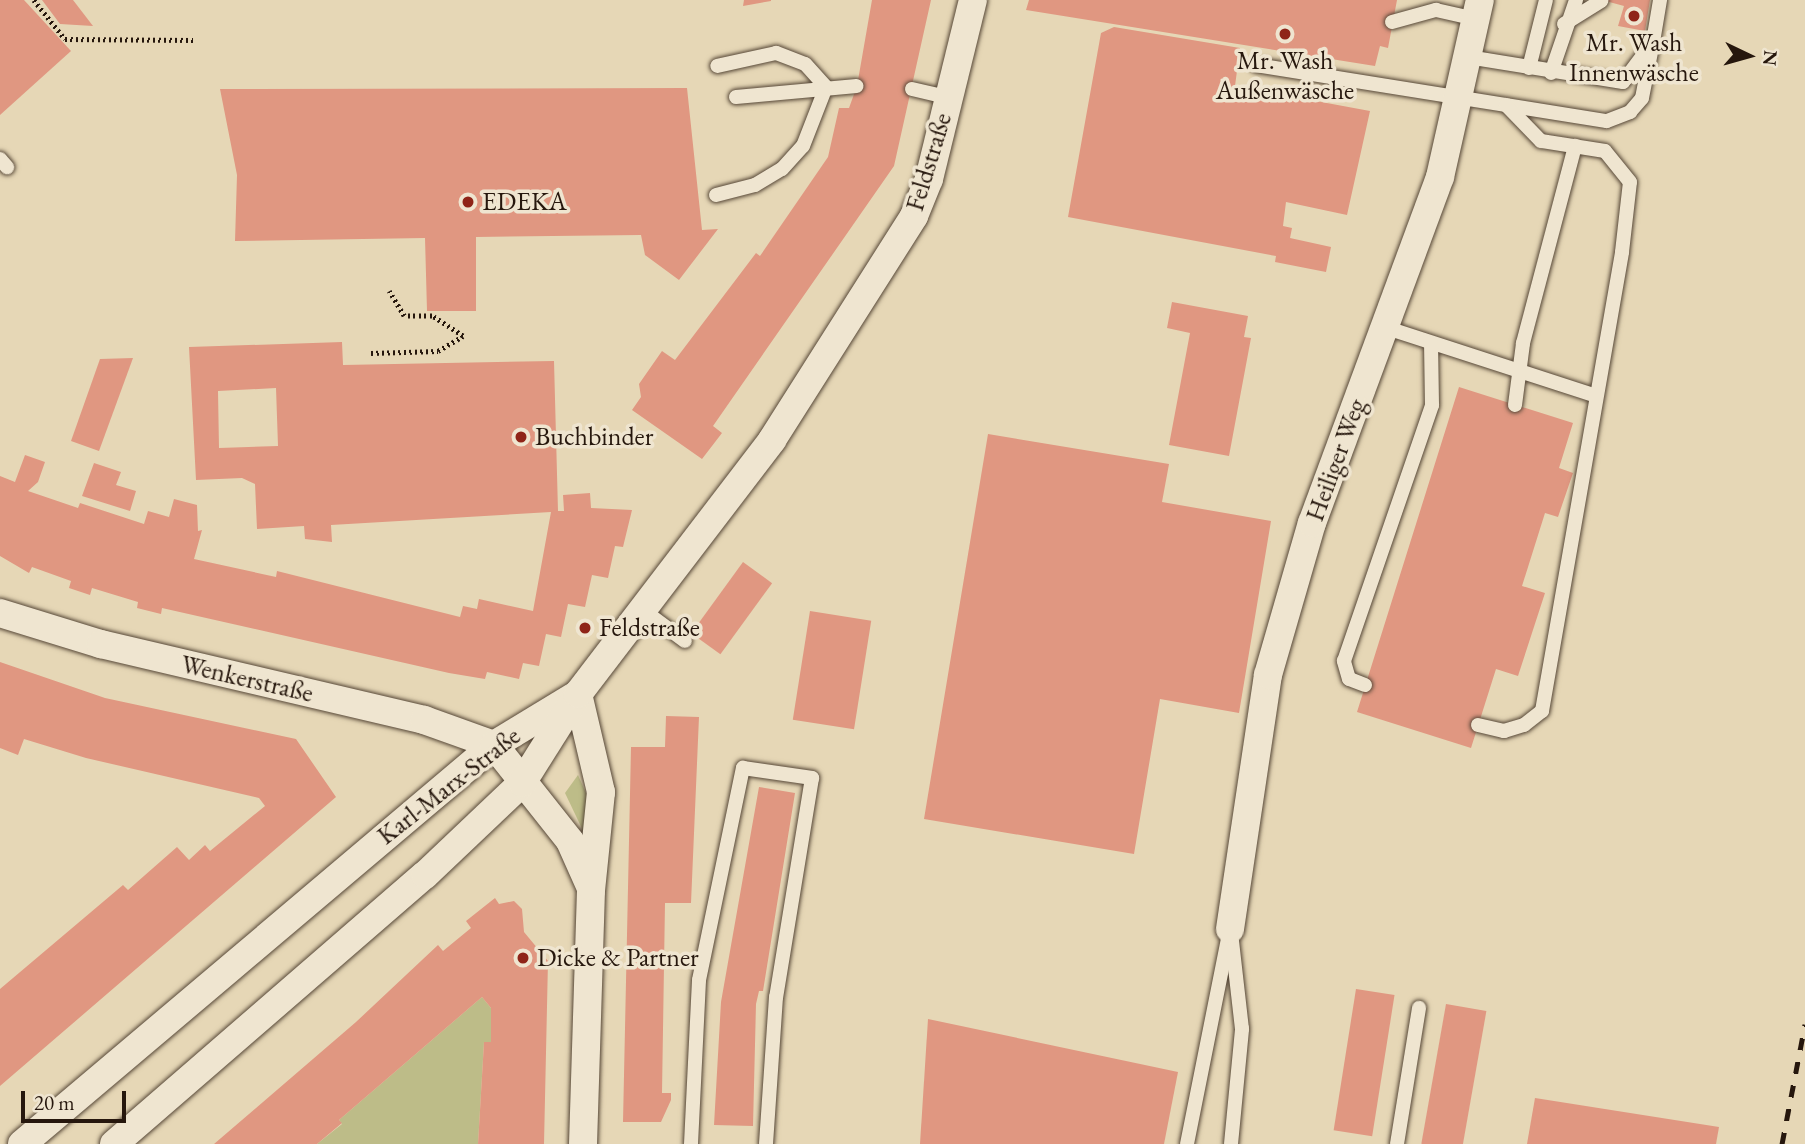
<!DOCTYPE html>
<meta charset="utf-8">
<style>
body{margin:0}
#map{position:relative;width:1805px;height:1144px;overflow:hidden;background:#e6d7b6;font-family:"EB Garamond",serif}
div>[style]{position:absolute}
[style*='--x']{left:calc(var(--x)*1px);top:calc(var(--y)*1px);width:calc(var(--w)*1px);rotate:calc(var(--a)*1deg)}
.green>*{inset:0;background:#bdbc88}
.building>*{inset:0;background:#e09781;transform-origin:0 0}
.path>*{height:4.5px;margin-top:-2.25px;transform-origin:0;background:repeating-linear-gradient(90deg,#26170d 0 2px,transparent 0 5.5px)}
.roads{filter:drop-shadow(0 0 2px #564737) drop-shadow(0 0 2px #564737)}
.service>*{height:14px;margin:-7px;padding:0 7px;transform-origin:7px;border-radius:7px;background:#efe5d0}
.minor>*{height:28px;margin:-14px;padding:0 14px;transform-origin:14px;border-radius:14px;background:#efe5d0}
.rail>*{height:5px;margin-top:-2.5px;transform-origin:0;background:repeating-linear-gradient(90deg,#26170d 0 12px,transparent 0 24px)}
.dots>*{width:19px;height:19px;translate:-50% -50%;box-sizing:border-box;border:4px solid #efe5d0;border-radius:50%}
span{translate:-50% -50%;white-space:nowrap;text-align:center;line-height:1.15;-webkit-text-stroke:7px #efe5d0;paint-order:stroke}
.poi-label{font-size:26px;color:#26170d}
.left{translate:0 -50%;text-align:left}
.street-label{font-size:26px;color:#26170d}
.north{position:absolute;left:1714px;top:21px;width:70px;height:70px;-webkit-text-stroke:5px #efe5d0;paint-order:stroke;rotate:95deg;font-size:19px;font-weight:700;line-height:28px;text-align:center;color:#26170d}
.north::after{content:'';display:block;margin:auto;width:24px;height:32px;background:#26170d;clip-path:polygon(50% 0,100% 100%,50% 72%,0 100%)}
.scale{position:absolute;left:21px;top:1091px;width:105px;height:32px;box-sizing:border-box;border:4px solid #26170d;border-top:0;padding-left:9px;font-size:21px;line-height:24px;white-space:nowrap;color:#26170d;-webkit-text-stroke:5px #efe5d0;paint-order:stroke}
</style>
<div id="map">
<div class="green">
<div style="clip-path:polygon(578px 775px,590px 802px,586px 837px,565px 793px)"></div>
<div style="clip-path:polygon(482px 997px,491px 1008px,491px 1042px,484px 1042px,478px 1144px,317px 1144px,342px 1124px,339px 1120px)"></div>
</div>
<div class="building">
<div style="clip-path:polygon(0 0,24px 0,71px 51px,0 115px)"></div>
<div style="clip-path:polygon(42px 0,73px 0,93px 26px,60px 24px)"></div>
<div style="clip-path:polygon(744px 0,771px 0,771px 1px,743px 6px)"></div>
<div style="clip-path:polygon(872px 0,931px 0,894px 166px,713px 426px,722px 433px,702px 459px,632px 410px,641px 397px,639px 384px,662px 351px,675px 360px,756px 253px,760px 256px,828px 157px,839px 108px,849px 108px,857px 86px)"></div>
<div style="clip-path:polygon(1029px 0,1397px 0,1388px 48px,1380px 46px,1375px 66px,1026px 10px)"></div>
<div style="clip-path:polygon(1602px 0,1650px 0,1645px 31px,1618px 26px,1624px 6px)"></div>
<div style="clip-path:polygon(1114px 27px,1240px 48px,1235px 86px,1370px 111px,1347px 215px,1286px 202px,1283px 226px,1292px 228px,1290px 238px,1331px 247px,1326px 272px,1275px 262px,1276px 256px,1068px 217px,1101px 33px)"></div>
<div style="clip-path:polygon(687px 88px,702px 230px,718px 229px,679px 280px,645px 255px,641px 235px,476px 237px,476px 311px,427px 311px,425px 238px,235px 241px,237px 175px,220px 89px)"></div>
<div style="clip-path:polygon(1172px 302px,1248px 316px,1244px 337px,1251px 338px,1229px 456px,1169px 445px,1190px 333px,1167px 328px)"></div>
<div style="clip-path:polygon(evenodd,342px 342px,343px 365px,554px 361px,558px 511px,564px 511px,563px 495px,590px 493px,591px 508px,632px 510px,623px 547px,615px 546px,608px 578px,592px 575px,585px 607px,568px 604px,561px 637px,546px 634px,539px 666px,523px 663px,519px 679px,487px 672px,485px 679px,449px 673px,162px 608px,161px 614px,137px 608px,138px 602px,92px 588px,90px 595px,69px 588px,71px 581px,32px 567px,29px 573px,0 556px,0 476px,15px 482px,25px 455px,45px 462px,38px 482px,28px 491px,78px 508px,80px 503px,144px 524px,148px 511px,169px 517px,174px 499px,197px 505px,198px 531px,202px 530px,194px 559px,276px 577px,277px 571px,460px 617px,463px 606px,477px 609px,479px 599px,533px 611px,551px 512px,331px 525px,332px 542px,305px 539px,304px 526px,257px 529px,255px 484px,242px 478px,196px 480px,189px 347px,342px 342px,276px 388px,278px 446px,219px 448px,218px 391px,276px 388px)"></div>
<div style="clip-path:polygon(133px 358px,99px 451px,71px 441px,100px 359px)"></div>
<div style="clip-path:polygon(1459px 387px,1573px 423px,1559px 468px,1573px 473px,1558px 517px,1545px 513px,1522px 586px,1545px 593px,1518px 676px,1496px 669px,1471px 748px,1357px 712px)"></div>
<div style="clip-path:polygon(988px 434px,1169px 464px,1162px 502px,1271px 521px,1239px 713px,1160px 699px,1134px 854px,924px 819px)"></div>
<div style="clip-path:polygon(94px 463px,121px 472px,116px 485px,136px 491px,130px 511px,82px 496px)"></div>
<div style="left:743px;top:562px;width:36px;height:88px;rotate:36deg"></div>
<div style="left:810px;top:611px;width:62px;height:110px;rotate:9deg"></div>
<div style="clip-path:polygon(0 662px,105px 698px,296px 739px,336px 797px,0 1086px,0 989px,123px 885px,128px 890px,177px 847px,189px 860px,205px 845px,210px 851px,265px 806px,259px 798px,86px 758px,24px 739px,18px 755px,0 748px)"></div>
<div style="clip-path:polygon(666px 716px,699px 717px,691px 903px,665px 903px,662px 1093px,671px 1093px,671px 1100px,661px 1122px,623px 1122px,631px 747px,665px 747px)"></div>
<div style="clip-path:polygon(759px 787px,795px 793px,763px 991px,759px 991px,756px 1004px,753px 1126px,714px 1125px,721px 1002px)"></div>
<div style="clip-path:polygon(495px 898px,499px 904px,514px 901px,522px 909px,524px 932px,548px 961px,544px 1144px,478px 1144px,484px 1042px,491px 1042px,491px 1008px,482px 997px,339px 1120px,342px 1123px,317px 1144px,214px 1144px,356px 1022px,438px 945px,443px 951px,471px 928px,466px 921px)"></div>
<div style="left:1356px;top:989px;width:39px;height:143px;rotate:9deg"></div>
<div style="left:1446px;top:1004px;width:41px;height:142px;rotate:10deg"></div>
<div style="clip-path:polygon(928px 1019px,1178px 1072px,1164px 1144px,920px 1144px)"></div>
<div style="clip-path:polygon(1535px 1098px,1719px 1127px,1716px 1144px,1527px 1144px)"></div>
</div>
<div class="path">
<div style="--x:34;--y:0;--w:50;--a:51.5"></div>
<div style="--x:65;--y:39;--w:128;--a:0.4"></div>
<div style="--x:371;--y:353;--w:67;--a:-1.7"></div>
<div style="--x:438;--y:351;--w:29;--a:-31"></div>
<div style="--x:463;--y:336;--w:37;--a:-147"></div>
<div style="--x:432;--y:316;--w:28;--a:180"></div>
<div style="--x:404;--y:316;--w:29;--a:-121"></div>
</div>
<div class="roads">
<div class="service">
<div style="--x:1392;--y:22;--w:46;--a:-15.3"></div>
<div style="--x:1436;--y:10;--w:41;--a:12.7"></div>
<div style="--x:1564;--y:24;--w:44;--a:-31.9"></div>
<div style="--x:1468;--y:57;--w:157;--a:9.2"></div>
<div style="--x:1623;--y:82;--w:50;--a:-53.1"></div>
<div style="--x:1653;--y:42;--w:43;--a:-80.5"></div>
<div style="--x:1256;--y:65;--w:355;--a:9.1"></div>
<div style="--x:1607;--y:121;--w:25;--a:-21"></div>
<div style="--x:1630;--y:112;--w:18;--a:-49"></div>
<div style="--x:1642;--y:98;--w:57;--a:-78.9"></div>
<div style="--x:1529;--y:68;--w:70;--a:-76"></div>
<div style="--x:1551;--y:73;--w:77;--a:-71.1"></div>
<div style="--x:912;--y:89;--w:37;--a:13"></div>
<div style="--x:736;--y:97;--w:121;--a:-5.2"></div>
<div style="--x:0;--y:159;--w:11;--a:49"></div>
<div style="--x:716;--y:195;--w:40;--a:-14.4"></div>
<div style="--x:755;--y:185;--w:31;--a:-31"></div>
<div style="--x:782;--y:169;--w:31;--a:-48"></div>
<div style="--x:803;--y:146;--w:63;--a:-68.7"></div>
<div style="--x:826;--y:87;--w:31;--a:-132"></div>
<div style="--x:805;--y:64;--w:31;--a:-159"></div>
<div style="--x:776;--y:53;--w:60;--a:167.6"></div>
<div style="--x:1384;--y:327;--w:223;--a:18"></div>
<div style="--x:1515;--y:405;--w:63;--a:-82.6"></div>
<div style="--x:1523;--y:343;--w:204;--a:-75.2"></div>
<div style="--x:643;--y:610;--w:52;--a:36.4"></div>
<div style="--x:1365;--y:685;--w:17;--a:-159"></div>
<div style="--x:1349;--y:679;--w:19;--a:-106"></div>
<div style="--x:1344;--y:661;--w:271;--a:-71"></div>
<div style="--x:1432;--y:405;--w:62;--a:-90.9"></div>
<div style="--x:1478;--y:725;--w:27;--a:13"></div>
<div style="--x:1504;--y:731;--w:21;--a:-17"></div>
<div style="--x:1524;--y:725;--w:23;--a:-38"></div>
<div style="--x:1542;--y:711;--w:466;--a:-80.1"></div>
<div style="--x:1622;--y:252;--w:70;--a:-83.5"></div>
<div style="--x:1630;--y:182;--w:40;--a:-129"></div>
<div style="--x:1605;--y:151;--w:65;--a:-171.1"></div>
<div style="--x:1541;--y:141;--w:50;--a:-134.2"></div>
<div style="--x:691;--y:1144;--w:164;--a:-87.2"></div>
<div style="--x:699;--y:980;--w:217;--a:-78.3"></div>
<div style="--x:743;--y:768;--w:70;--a:8.2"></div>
<div style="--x:812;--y:778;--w:222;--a:99.3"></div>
<div style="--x:776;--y:997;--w:147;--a:93.9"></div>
<div style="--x:1187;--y:1144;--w:219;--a:-78.7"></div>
<div style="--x:1231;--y:1144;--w:116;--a:-84.5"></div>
<div style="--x:1242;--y:1029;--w:89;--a:-96.5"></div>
<div style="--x:1397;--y:1144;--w:138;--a:-80.8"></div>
</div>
<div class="minor">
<div style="--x:0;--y:613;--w:106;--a:17.1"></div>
<div style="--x:101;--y:644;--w:332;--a:13.2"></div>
<div style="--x:424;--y:720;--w:74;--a:19.7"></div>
<div style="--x:578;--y:694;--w:101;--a:76.8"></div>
<div style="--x:601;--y:792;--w:99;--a:95.8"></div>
<div style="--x:591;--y:890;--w:254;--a:91.8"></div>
<div style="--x:494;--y:745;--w:122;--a:51.6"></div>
<div style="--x:570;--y:841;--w:49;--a:66"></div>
<div style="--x:1230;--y:929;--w:257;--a:-81.5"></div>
<div style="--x:1268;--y:675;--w:158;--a:-73.9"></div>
<div style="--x:1312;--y:523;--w:369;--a:-69.7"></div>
<div style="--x:1440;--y:177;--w:181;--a:-77.3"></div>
<div style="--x:22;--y:1144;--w:618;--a:-40.21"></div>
<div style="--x:494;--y:745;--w:92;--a:-31.3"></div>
<div style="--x:114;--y:1144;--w:411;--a:-40.9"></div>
<div style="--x:425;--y:875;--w:134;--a:-43.5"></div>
<div style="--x:522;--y:783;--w:105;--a:-57.8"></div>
<div style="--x:578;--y:694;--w:320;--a:-52.6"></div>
<div style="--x:772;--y:440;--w:265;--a:-57.6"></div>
<div style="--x:914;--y:216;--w:40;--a:-68"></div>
<div style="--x:929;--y:179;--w:184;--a:-76.2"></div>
</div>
</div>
<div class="rail">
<div style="--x:1782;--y:1144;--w:122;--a:-79.1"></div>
</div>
<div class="dots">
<div style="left:1634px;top:16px;background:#8f2418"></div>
<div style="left:1285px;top:34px;background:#8f2418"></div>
<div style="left:468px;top:202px;background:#8f2418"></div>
<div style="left:521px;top:437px;background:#8f2418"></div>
<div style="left:585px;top:628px;background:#8f2418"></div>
<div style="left:523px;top:958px;background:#8f2418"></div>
</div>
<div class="poi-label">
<span style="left:1634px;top:58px">Mr. Wash<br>Innenwäsche</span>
<span style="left:1285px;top:76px">Mr. Wash<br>Außenwäsche</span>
<span class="left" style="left:482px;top:202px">EDEKA</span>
<span class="left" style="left:535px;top:437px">Buchbinder</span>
<span class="left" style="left:599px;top:628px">Feldstraße</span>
<span class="left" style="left:537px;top:958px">Dicke &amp; Partner</span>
</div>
<div class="street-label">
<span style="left:929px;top:162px;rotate:-73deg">Feldstraße</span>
<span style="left:1336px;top:460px;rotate:-70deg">Heiliger Weg</span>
<span style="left:247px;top:679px;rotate:13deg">Wenkerstraße</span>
<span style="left:449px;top:786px;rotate:-38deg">Karl-Marx-Straße</span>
</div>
<div class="north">N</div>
<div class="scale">20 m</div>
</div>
